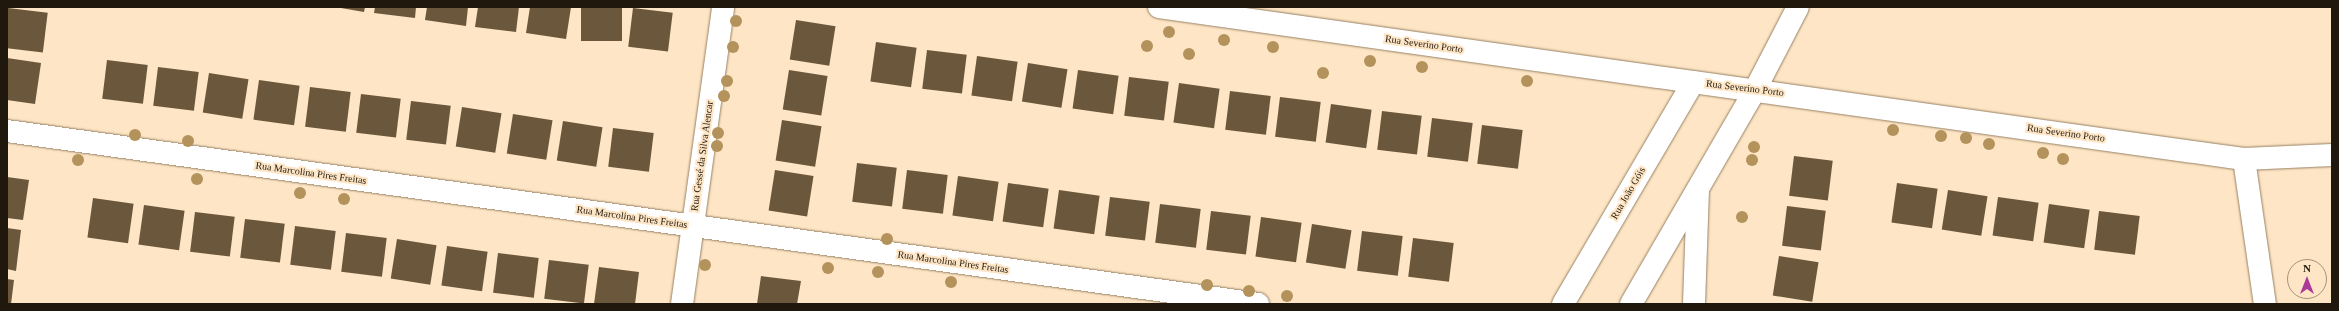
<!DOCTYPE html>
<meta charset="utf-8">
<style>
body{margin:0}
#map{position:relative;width:2339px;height:311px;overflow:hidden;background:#fde5c5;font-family:"Times New Roman",serif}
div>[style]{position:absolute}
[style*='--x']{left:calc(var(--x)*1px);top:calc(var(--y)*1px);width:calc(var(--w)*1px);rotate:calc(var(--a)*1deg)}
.building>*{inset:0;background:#6b573b;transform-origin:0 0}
.roads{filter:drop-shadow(0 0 1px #978164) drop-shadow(0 0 1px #978164)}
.street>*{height:22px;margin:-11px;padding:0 11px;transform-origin:11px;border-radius:11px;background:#fff}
.secondary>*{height:22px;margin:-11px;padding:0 11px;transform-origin:11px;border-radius:11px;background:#fff}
.trees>*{width:12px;height:12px;margin:-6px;border-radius:50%;background:#b3925c}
span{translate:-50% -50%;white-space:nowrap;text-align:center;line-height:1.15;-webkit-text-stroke:4px #fde5c5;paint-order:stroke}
.street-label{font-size:10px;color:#20180c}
.frame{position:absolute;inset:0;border:8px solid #20180c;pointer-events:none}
.north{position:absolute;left:2287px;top:259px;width:40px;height:40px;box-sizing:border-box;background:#fde5c5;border:1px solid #a5937b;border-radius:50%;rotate:0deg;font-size:11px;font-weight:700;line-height:16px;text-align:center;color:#20180c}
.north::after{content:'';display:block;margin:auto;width:14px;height:18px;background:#aa3a96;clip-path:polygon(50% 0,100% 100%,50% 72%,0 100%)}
</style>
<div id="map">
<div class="building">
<div style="clip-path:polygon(335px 7px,365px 7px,364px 12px)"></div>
<div style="clip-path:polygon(375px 7px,416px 7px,415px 18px,374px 13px)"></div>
<div style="clip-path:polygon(427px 7px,468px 7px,466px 26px,425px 20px)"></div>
<div style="clip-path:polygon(478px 7px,519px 7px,516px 32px,475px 27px)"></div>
<div style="clip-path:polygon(530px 7px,571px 7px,566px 39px,526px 33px)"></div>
<div style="left:581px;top:7px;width:41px;height:34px"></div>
<div style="left:8px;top:8px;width:40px;height:40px;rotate:7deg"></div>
<div style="left:633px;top:8px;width:40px;height:39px;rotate:7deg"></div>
<div style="left:796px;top:20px;width:40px;height:40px;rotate:9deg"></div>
<div style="left:876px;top:42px;width:41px;height:40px;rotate:8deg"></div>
<div style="left:927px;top:50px;width:40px;height:39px;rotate:7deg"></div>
<div style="left:977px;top:56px;width:41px;height:40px;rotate:8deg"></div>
<div style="clip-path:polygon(7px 58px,41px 63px,35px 104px,7px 100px)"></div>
<div style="left:107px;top:60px;width:41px;height:39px;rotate:7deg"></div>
<div style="left:1028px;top:63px;width:40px;height:39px;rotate:9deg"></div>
<div style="left:158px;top:67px;width:41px;height:39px;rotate:7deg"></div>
<div style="left:789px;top:70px;width:39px;height:40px;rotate:9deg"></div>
<div style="left:1078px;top:70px;width:41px;height:39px;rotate:8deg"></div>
<div style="left:209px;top:73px;width:40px;height:40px;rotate:9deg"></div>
<div style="left:1129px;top:77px;width:40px;height:39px;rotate:7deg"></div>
<div style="left:259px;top:80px;width:41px;height:40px;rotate:8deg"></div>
<div style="left:1179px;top:83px;width:41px;height:40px;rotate:8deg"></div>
<div style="left:310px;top:87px;width:41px;height:40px;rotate:7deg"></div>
<div style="left:1230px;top:91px;width:41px;height:39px;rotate:7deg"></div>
<div style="left:361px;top:94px;width:40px;height:39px;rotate:7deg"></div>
<div style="left:1280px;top:97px;width:41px;height:40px;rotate:7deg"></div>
<div style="left:411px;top:101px;width:40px;height:39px;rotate:7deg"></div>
<div style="left:1331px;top:104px;width:41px;height:39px;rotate:8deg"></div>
<div style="left:462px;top:107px;width:40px;height:40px;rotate:9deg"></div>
<div style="left:1382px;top:111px;width:40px;height:39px;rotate:7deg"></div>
<div style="left:513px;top:114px;width:40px;height:40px;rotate:9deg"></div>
<div style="left:1432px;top:118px;width:41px;height:39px;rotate:7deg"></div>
<div style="left:782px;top:120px;width:40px;height:41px;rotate:9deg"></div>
<div style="left:563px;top:121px;width:40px;height:40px;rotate:9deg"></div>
<div style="left:1482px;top:125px;width:41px;height:39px;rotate:7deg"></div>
<div style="left:613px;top:128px;width:41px;height:39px;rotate:7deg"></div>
<div style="left:1794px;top:156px;width:39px;height:40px;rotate:7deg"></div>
<div style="left:857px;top:163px;width:40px;height:39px;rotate:7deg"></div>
<div style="left:775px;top:170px;width:39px;height:41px;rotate:9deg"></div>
<div style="left:907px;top:170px;width:41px;height:39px;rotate:7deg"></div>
<div style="left:958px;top:176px;width:41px;height:40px;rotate:8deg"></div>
<div style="clip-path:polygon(7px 177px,29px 180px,23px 220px,7px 218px)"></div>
<div style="left:1008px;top:183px;width:41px;height:39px;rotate:8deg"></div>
<div style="left:1897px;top:183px;width:41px;height:40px;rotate:8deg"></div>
<div style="left:1059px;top:190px;width:41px;height:39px;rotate:8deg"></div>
<div style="left:1948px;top:190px;width:40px;height:40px;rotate:9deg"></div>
<div style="left:1110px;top:197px;width:40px;height:39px;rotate:7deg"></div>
<div style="left:1998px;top:197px;width:41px;height:39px;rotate:8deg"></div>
<div style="left:93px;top:198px;width:41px;height:40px;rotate:8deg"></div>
<div style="left:1160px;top:204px;width:41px;height:39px;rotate:7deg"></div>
<div style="left:2049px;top:204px;width:41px;height:39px;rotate:8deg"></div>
<div style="left:144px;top:205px;width:41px;height:40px;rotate:8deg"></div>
<div style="left:1787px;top:206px;width:39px;height:40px;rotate:7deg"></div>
<div style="left:1211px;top:211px;width:40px;height:39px;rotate:7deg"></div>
<div style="left:2099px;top:211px;width:41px;height:39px;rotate:7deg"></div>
<div style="left:195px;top:212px;width:40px;height:40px;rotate:7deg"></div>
<div style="left:1261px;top:217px;width:41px;height:40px;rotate:8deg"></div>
<div style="left:245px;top:219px;width:40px;height:39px;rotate:7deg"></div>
<div style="left:1312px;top:224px;width:40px;height:39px;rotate:9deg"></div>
<div style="left:295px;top:226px;width:41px;height:39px;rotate:7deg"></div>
<div style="clip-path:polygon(7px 228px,21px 230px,16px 271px,7px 269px)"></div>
<div style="left:1362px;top:231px;width:41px;height:40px;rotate:7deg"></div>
<div style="left:346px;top:233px;width:41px;height:39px;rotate:7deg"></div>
<div style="left:1413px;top:238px;width:41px;height:39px;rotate:7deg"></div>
<div style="left:397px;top:239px;width:40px;height:40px;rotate:9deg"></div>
<div style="left:447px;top:246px;width:41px;height:40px;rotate:8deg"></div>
<div style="left:498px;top:253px;width:41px;height:40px;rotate:7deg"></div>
<div style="left:1779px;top:256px;width:40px;height:40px;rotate:9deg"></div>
<div style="left:549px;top:260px;width:40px;height:39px;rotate:7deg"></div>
<div style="clip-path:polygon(599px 267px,639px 272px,635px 304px,594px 304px)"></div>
<div style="clip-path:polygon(761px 276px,801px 281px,797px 304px,757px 304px)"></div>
<div style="clip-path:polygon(7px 279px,14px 280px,11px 304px,7px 304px)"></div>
</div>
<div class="roads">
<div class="street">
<div style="--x:1159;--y:7;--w:539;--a:7.99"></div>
<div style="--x:1756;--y:88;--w:91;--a:-62.6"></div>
<div style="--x:7;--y:131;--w:1263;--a:7.87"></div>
<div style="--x:682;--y:304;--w:300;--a:-82.1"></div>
<div style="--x:1694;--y:304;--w:115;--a:-88"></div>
</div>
<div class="secondary">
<div style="--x:2244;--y:159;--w:147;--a:81.8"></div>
<div style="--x:1563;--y:304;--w:257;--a:-59.6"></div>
<div style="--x:1693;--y:82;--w:556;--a:7.96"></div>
<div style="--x:2244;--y:159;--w:88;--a:-2.6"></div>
<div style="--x:1631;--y:304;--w:250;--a:-59.9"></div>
</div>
</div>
<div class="trees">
<div style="left:736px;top:21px"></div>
<div style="left:1169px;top:32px"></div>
<div style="left:1224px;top:40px"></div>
<div style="left:1147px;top:46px"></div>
<div style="left:733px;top:47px"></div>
<div style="left:1273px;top:47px"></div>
<div style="left:1189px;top:54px"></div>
<div style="left:1370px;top:61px"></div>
<div style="left:1422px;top:67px"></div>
<div style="left:1323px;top:73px"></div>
<div style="left:727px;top:81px"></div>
<div style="left:1527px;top:81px"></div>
<div style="left:724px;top:96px"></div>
<div style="left:1893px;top:130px"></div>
<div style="left:718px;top:133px"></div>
<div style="left:135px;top:135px"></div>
<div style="left:1941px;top:136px"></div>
<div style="left:1966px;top:138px"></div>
<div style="left:188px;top:141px"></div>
<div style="left:1989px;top:144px"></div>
<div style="left:717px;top:146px"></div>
<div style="left:1754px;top:147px"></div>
<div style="left:2043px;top:153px"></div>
<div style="left:2063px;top:159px"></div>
<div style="left:78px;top:160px"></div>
<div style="left:1752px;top:160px"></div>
<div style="left:197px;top:179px"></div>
<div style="left:300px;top:193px"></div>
<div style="left:344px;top:199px"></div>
<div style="left:1742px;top:217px"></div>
<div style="left:887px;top:239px"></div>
<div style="left:705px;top:265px"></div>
<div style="left:828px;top:268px"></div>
<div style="left:878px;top:272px"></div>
<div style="left:951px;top:282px"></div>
<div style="left:1207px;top:285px"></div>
<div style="left:1249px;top:291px"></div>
<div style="left:1287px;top:296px"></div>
</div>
<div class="street-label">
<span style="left:1424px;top:44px;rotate:8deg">Rua Severino Porto</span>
<span style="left:1745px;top:88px;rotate:7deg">Rua Severino Porto</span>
<span style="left:2066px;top:133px;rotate:8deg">Rua Severino Porto</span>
<span style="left:702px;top:156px;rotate:-82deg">Rua Gessé da Silva Alencar</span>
<span style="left:311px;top:173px;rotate:8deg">Rua Marcolina Pires Freitas</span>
<span style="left:1628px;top:193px;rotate:-60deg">Rua João Góis</span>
<span style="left:632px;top:217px;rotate:8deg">Rua Marcolina Pires Freitas</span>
<span style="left:953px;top:262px;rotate:8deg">Rua Marcolina Pires Freitas</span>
</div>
<div class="frame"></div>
<div class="north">N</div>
</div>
